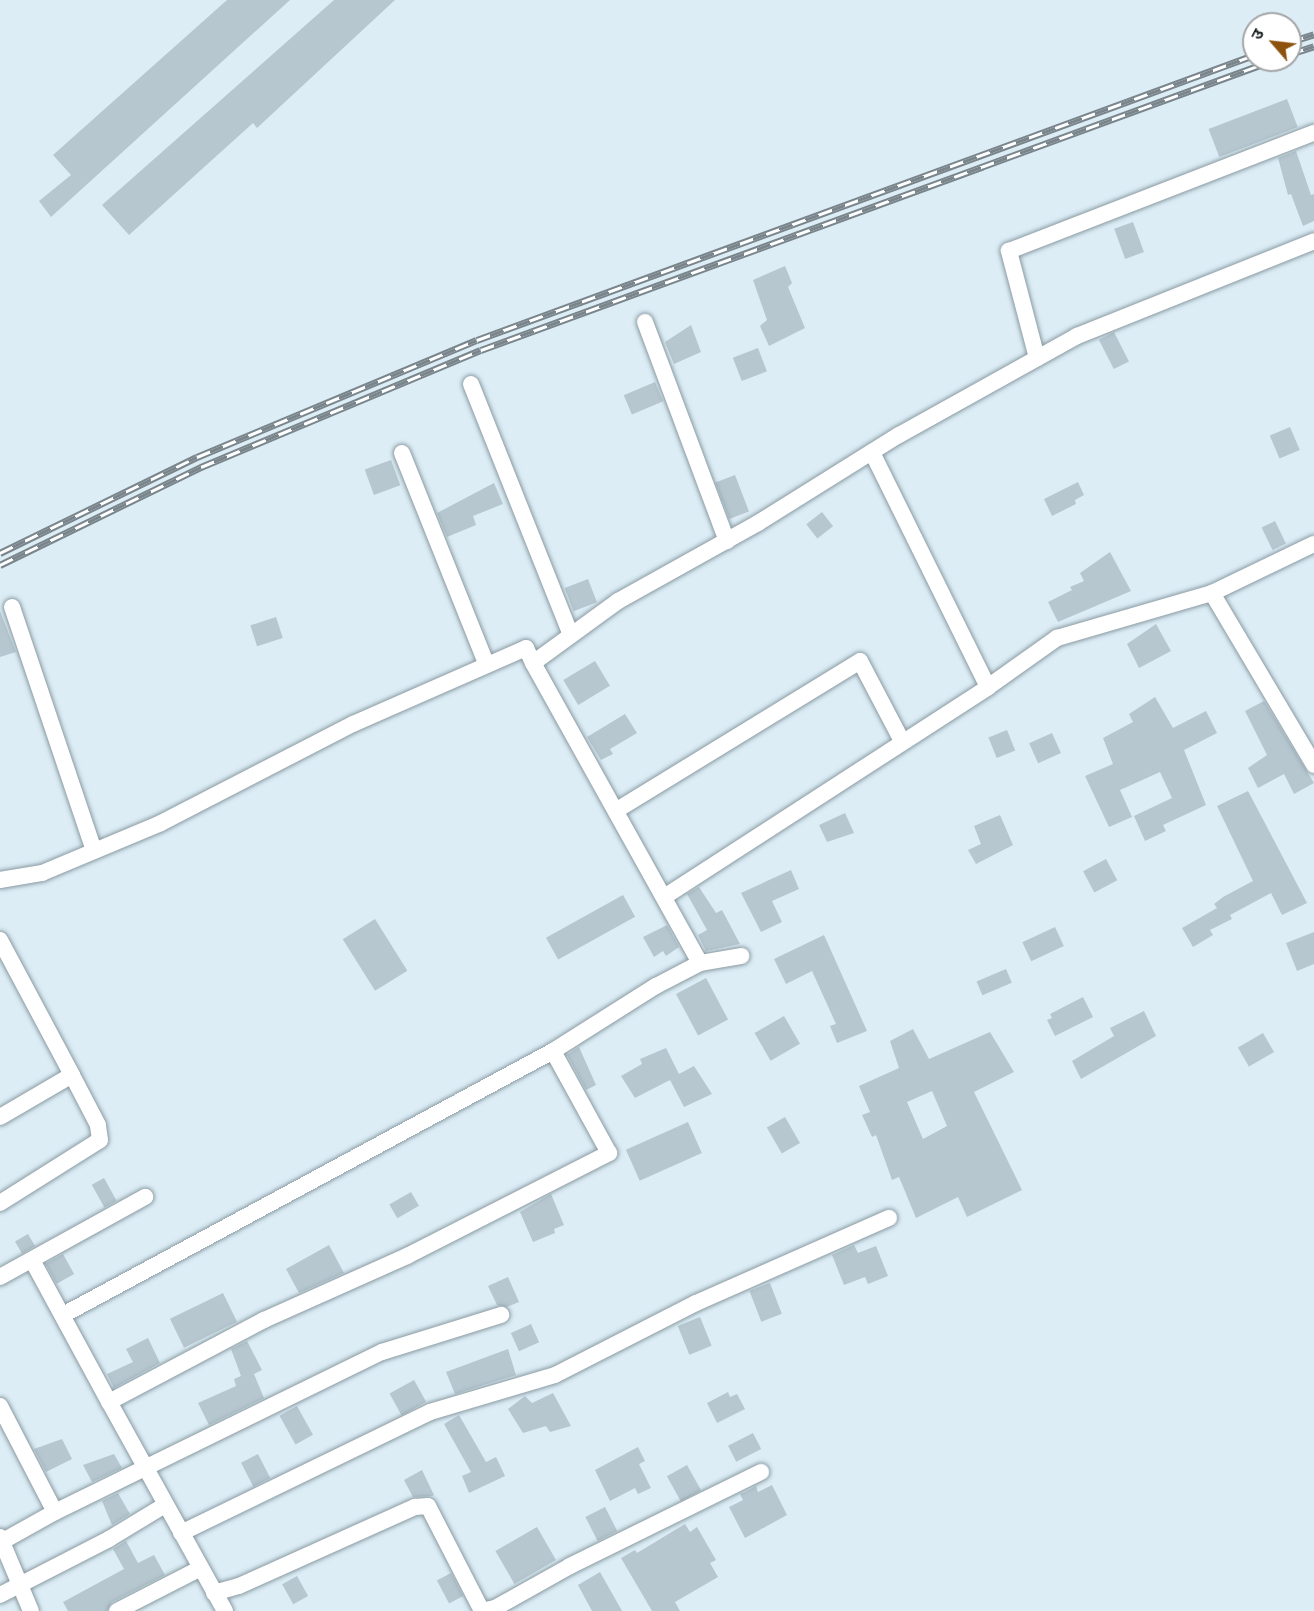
<!DOCTYPE html>
<meta charset="utf-8">
<style>
body{margin:0}
#map{position:relative;width:1314px;height:1611px;overflow:hidden;background:#dcedf6;font-family:Raleway,"Noto Sans Devanagari",sans-serif}
div>[style]{position:absolute}
[style*='--x']{left:calc(var(--x)*1px);top:calc(var(--y)*1px);width:calc(var(--w)*1px);rotate:calc(var(--a)*1deg)}
.building>*{inset:0;background:#b6c7d0;transform-origin:0 0}
.roads{filter:drop-shadow(0 0 2px #8a9aa2) drop-shadow(0 0 2px #8a9aa2)}
.minor>*{height:16px;margin:-8px;padding:0 8px;transform-origin:8px;border-radius:8px;background:#fff}
.rail>*{height:7px;margin-top:-3.5px;transform-origin:0;background:repeating-linear-gradient(90deg,#fff 0 14px,#7a858b 0 28px);box-sizing:border-box;border-block:2px solid #7a858b}
span{translate:-50% -50%;white-space:nowrap;text-align:center;line-height:1.15;-webkit-text-stroke:4.5px #fff;paint-order:stroke}
.north{position:absolute;left:1242px;top:12px;width:60px;height:60px;box-sizing:border-box;background:#fff;border:2px solid #a3a5a7;border-radius:50%;rotate:298deg;font-size:16px;font-weight:700;line-height:24px;text-align:center;color:#191f22}
.north::after{content:'';display:block;margin:auto;width:21px;height:27px;background:#8d530e;clip-path:polygon(50% 0,100% 100%,50% 72%,0 100%)}
</style>
<div id="map">
<div class="building">
<div style="clip-path:polygon(227px 0,290px 0,51px 217px,39px 201px,71px 175px,53px 155px)"></div>
<div style="clip-path:polygon(334px 0,395px 0,257px 128px,253px 123px,129px 235px,102px 205px)"></div>
<div style="left:1287px;top:99px;width:30px;height:84px;rotate:69deg"></div>
<div style="clip-path:polygon(1296px 151px,1311px 195px,1314px 194px,1314px 221px,1303px 226px,1291px 194px,1288px 195px,1278px 158px)"></div>
<div style="left:1133px;top:222px;width:32px;height:20px;rotate:70deg"></div>
<div style="clip-path:polygon(785px 266px,792px 283px,788px 287px,805px 328px,769px 346px,760px 326px,767px 320px,753px 280px)"></div>
<div style="clip-path:polygon(691px 325px,701px 352px,674px 364px,665px 342px)"></div>
<div style="left:1114px;top:332px;width:33px;height:17px;rotate:63deg"></div>
<div style="left:758px;top:348px;width:25px;height:27px;rotate:69deg"></div>
<div style="left:655px;top:382px;width:21px;height:34px;rotate:67deg"></div>
<div style="left:1290px;top:427px;width:25px;height:22px;rotate:67deg"></div>
<div style="left:391px;top:460px;width:27px;height:28px;rotate:70deg"></div>
<div style="left:735px;top:475px;width:39px;height:21px;rotate:69deg"></div>
<div style="clip-path:polygon(1078px 482px,1084px 495px,1075px 500px,1076px 504px,1052px 516px,1044px 499px)"></div>
<div style="clip-path:polygon(494px 483px,503px 504px,473px 516px,476px 525px,447px 537px,437px 513px)"></div>
<div style="left:822px;top:512px;width:18px;height:20px;rotate:52deg"></div>
<div style="left:1275px;top:521px;width:25px;height:15px;rotate:64deg"></div>
<div style="clip-path:polygon(1110px 552px,1131px 591px,1058px 622px,1048px 602px,1072px 590px,1070px 587px,1084px 581px,1080px 573px)"></div>
<div style="left:588px;top:579px;width:25px;height:25px;rotate:69deg"></div>
<div style="clip-path:polygon(0 611px,16px 652px,0 657px)"></div>
<div style="left:276px;top:617px;width:22px;height:27px;rotate:72deg"></div>
<div style="clip-path:polygon(1156px 624px,1171px 651px,1139px 668px,1127px 644px)"></div>
<div style="left:595px;top:661px;width:29px;height:37px;rotate:59deg"></div>
<div style="clip-path:polygon(1155px 697px,1173px 728px,1206px 711px,1217px 733px,1184px 750px,1206px 805px,1163px 825px,1166px 831px,1145px 841px,1134px 816px,1172px 798px,1160px 772px,1120px 790px,1132px 817px,1109px 827px,1085px 776px,1113px 764px,1103px 738px,1133px 722px,1129px 714px)"></div>
<div style="clip-path:polygon(1264px 701px,1314px 783px,1294px 794px,1284px 774px,1258px 788px,1248px 768px,1267px 755px,1245px 711px)"></div>
<div style="clip-path:polygon(625px 714px,637px 733px,610px 749px,613px 754px,601px 760px,587px 737px)"></div>
<div style="left:1007px;top:730px;width:22px;height:20px;rotate:68deg"></div>
<div style="left:1052px;top:733px;width:22px;height:25px;rotate:66deg"></div>
<div style="clip-path:polygon(1248px 791px,1307px 903px,1282px 915px,1271px 893px,1230px 915px,1232px 919px,1210px 930px,1213px 935px,1193px 947px,1182px 928px,1217px 908px,1214px 904px,1223px 897px,1253px 881px,1217px 806px)"></div>
<div style="clip-path:polygon(845px 813px,854px 833px,827px 842px,819px 825px)"></div>
<div style="clip-path:polygon(1000px 815px,1013px 845px,976px 864px,968px 850px,981px 844px,974px 826px)"></div>
<div style="left:1106px;top:859px;width:24px;height:26px;rotate:62deg"></div>
<div style="clip-path:polygon(791px 870px,799px 889px,772px 901px,782px 922px,761px 932px,741px 893px)"></div>
<div style="clip-path:polygon(699px 887px,716px 913px,722px 910px,740px 944px,706px 951px,698px 935px,707px 930px,687px 894px)"></div>
<div style="left:623px;top:895px;width:25px;height:88px;rotate:61deg"></div>
<div style="left:375px;top:919px;width:61px;height:38px;rotate:58deg"></div>
<div style="clip-path:polygon(667px 925px,679px 947px,666px 956px,663px 951px,654px 957px,643px 937px)"></div>
<div style="left:1055px;top:927px;width:21px;height:36px;rotate:65deg"></div>
<div style="clip-path:polygon(1314px 932px,1314px 964px,1297px 971px,1286px 943px)"></div>
<div style="clip-path:polygon(824px 935px,867px 1031px,837px 1043px,830px 1026px,836px 1024px,812px 971px,786px 984px,774px 959px)"></div>
<div style="left:1006px;top:969px;width:15px;height:32px;rotate:67deg"></div>
<div style="left:706px;top:978px;width:47px;height:34px;rotate:62deg"></div>
<div style="clip-path:polygon(1083px 997px,1093px 1017px,1055px 1036px,1047px 1020px,1052px 1018px,1050px 1014px)"></div>
<div style="clip-path:polygon(1144px 1011px,1156px 1036px,1081px 1079px,1072px 1061px,1114px 1036px,1110px 1028px)"></div>
<div style="left:784px;top:1016px;width:32px;height:34px;rotate:60deg"></div>
<div style="clip-path:polygon(evenodd,913px 1029px,929px 1059px,990px 1032px,1014px 1072px,974px 1092px,1022px 1190px,967px 1217px,958px 1197px,916px 1218px,899px 1177px,892px 1180px,876px 1135px,872px 1137px,862px 1115px,870px 1112px,859px 1086px,899px 1068px,890px 1041px,913px 1029px,932px 1091px,947px 1126px,923px 1139px,907px 1102px,932px 1091px)"></div>
<div style="left:1263px;top:1033px;width:22px;height:29px;rotate:60deg"></div>
<div style="clip-path:polygon(579px 1047px,596px 1085px,586px 1090px,567px 1055px)"></div>
<div style="clip-path:polygon(666px 1048px,679px 1074px,694px 1066px,712px 1094px,684px 1107px,670px 1080px,635px 1098px,621px 1076px,642px 1064px,640px 1059px)"></div>
<div style="left:785px;top:1117px;width:30px;height:21px;rotate:60deg"></div>
<div style="left:688px;top:1122px;width:34px;height:68px;rotate:66deg"></div>
<div style="left:104px;top:1178px;width:26px;height:14px;rotate:61deg"></div>
<div style="left:411px;top:1192px;width:16px;height:25px;rotate:60deg"></div>
<div style="clip-path:polygon(551px 1194px,564px 1225px,554px 1229px,555px 1233px,533px 1242px,520px 1212px)"></div>
<div style="left:28px;top:1234px;width:14px;height:15px;rotate:60deg"></div>
<div style="clip-path:polygon(329px 1245px,344px 1273px,299px 1293px,286px 1269px)"></div>
<div style="clip-path:polygon(854px 1245px,858px 1253px,876px 1246px,888px 1276px,868px 1284px,865px 1277px,844px 1285px,832px 1255px)"></div>
<div style="left:63px;top:1254px;width:23px;height:20px;rotate:61deg"></div>
<div style="clip-path:polygon(508px 1277px,519px 1302px,507px 1307px,497px 1305px,488px 1286px)"></div>
<div style="left:770px;top:1283px;width:33px;height:22px;rotate:69deg"></div>
<div style="left:223px;top:1293px;width:32px;height:59px;rotate:64deg"></div>
<div style="left:700px;top:1317px;width:31px;height:24px;rotate:68deg"></div>
<div style="left:531px;top:1324px;width:20px;height:22px;rotate:66deg"></div>
<div style="clip-path:polygon(148px 1338px,160px 1363px,114px 1388px,107px 1374px,133px 1362px,126px 1349px)"></div>
<div style="clip-path:polygon(247px 1341px,262px 1370px,254px 1374px,264px 1398px,209px 1425px,198px 1403px,236px 1386px,234px 1379px,241px 1376px,231px 1349px)"></div>
<div style="clip-path:polygon(508px 1349px,516px 1375px,455px 1394px,446px 1372px)"></div>
<div style="left:414px;top:1380px;width:25px;height:28px;rotate:61deg"></div>
<div style="clip-path:polygon(728px 1392px,730px 1397px,737px 1394px,745px 1409px,717px 1423px,707px 1403px)"></div>
<div style="clip-path:polygon(553px 1393px,571px 1426px,550px 1432px,546px 1426px,523px 1433px,508px 1409px,525px 1396px,532px 1403px)"></div>
<div style="left:297px;top:1406px;width:33px;height:20px;rotate:61deg"></div>
<div style="clip-path:polygon(459px 1415px,486px 1462px,496px 1457px,505px 1476px,469px 1493px,462px 1476px,471px 1472px,444px 1424px)"></div>
<div style="left:753px;top:1433px;width:18px;height:28px;rotate:63deg"></div>
<div style="clip-path:polygon(62px 1439px,72px 1459px,46px 1472px,34px 1449px)"></div>
<div style="clip-path:polygon(638px 1447px,645px 1461px,639px 1464px,651px 1488px,638px 1494px,635px 1488px,610px 1501px,595px 1470px)"></div>
<div style="clip-path:polygon(114px 1454px,122px 1468px,92px 1482px,83px 1465px)"></div>
<div style="left:258px;top:1454px;width:27px;height:19px;rotate:63deg"></div>
<div style="left:687px;top:1465px;width:29px;height:23px;rotate:61deg"></div>
<div style="clip-path:polygon(422px 1470px,434px 1495px,432px 1496px,413px 1497px,404px 1480px)"></div>
<div style="clip-path:polygon(772px 1485px,787px 1515px,745px 1538px,729px 1507px,743px 1500px,740px 1494px,747px 1491px,756px 1486px,758px 1492px)"></div>
<div style="clip-path:polygon(118px 1493px,130px 1514px,112px 1525px,102px 1501px)"></div>
<div style="left:605px;top:1507px;width:27px;height:22px;rotate:63deg"></div>
<div style="clip-path:polygon(685px 1524px,690px 1532px,697px 1527px,716px 1560px,710px 1563px,718px 1577px,675px 1602px,680px 1611px,652px 1611px,621px 1558px,635px 1550px,637px 1553px)"></div>
<div style="left:537px;top:1527px;width:38px;height:48px;rotate:60deg"></div>
<div style="clip-path:polygon(126px 1541px,138px 1563px,154px 1555px,165px 1575px,112px 1602px,107px 1611px,68px 1611px,63px 1602px,124px 1569px,113px 1549px)"></div>
<div style="clip-path:polygon(600px 1572px,622px 1611px,592px 1611px,578px 1585px)"></div>
<div style="left:451px;top:1573px;width:26px;height:16px;rotate:62deg"></div>
<div style="left:297px;top:1576px;width:23px;height:17px;rotate:61deg"></div>
</div>
<div class="roads">
<div class="minor">
<div style="--x:645;--y:322;--w:234;--a:69.5"></div>
<div style="--x:1037;--y:358;--w:111;--a:-104.7"></div>
<div style="--x:1009;--y:251;--w:327;--a:-21.2"></div>
<div style="--x:471;--y:384;--w:270;--a:68.3"></div>
<div style="--x:402;--y:453;--w:228;--a:68.2"></div>
<div style="--x:1212;--y:593;--w:113;--a:-25.7"></div>
<div style="--x:12;--y:607;--w:257;--a:71.4"></div>
<div style="--x:533;--y:663;--w:343;--a:60.9"></div>
<div style="--x:700;--y:963;--w:42;--a:-9.7"></div>
<div style="--x:988;--y:687;--w:85;--a:-35.4"></div>
<div style="--x:1057;--y:638;--w:161;--a:-16.2"></div>
<div style="--x:1212;--y:593;--w:200;--a:59.3"></div>
<div style="--x:617;--y:810;--w:285;--a:-31.5"></div>
<div style="--x:860;--y:661;--w:90;--a:62.3"></div>
<div style="--x:0;--y:880;--w:43;--a:-9.5"></div>
<div style="--x:42;--y:873;--w:129;--a:-22.8"></div>
<div style="--x:161;--y:823;--w:216;--a:-27.3"></div>
<div style="--x:353;--y:724;--w:189;--a:-23.7"></div>
<div style="--x:526;--y:648;--w:17;--a:65"></div>
<div style="--x:533;--y:663;--w:105;--a:-36.1"></div>
<div style="--x:618;--y:601;--w:160;--a:-29.1"></div>
<div style="--x:758;--y:523;--w:166;--a:-32"></div>
<div style="--x:899;--y:435;--w:204;--a:-29.1"></div>
<div style="--x:1077;--y:336;--w:255;--a:-21.8"></div>
<div style="--x:664;--y:897;--w:386;--a:-32.9"></div>
<div style="--x:988;--y:687;--w:262;--a:-116.3"></div>
<div style="--x:0;--y:940;--w:153;--a:61.9"></div>
<div style="--x:72;--y:1075;--w:83;--a:149.7"></div>
<div style="--x:0;--y:1203;--w:118;--a:-32.2"></div>
<div style="--x:100;--y:1140;--w:15;--a:-98"></div>
<div style="--x:98;--y:1125;--w:56;--a:-117.5"></div>
<div style="--x:32;--y:1260;--w:162;--a:61.5"></div>
<div style="--x:0;--y:1277;--w:166;--a:-28.9"></div>
<div style="--x:63;--y:1315;--w:557;--a:-28.31"></div>
<div style="--x:0;--y:1406;--w:119;--a:62.6"></div>
<div style="--x:55;--y:1512;--w:364;--a:-26.1"></div>
<div style="--x:382;--y:1352;--w:125;--a:-17.3"></div>
<div style="--x:181;--y:1533;--w:277;--a:-25.9"></div>
<div style="--x:430;--y:1412;--w:130;--a:-16.5"></div>
<div style="--x:555;--y:1375;--w:158;--a:-27.1"></div>
<div style="--x:696;--y:1303;--w:211;--a:-23.8"></div>
<div style="--x:0;--y:1537;--w:80;--a:67.3"></div>
<div style="--x:3;--y:1541;--w:60;--a:-29.1"></div>
<div style="--x:214;--y:1593;--w:26;--a:-16"></div>
<div style="--x:239;--y:1586;--w:193;--a:-24.2"></div>
<div style="--x:415;--y:1507;--w:13;--a:-4"></div>
<div style="--x:428;--y:1506;--w:118;--a:62.8"></div>
<div style="--x:0;--y:1595;--w:123;--a:-27.2"></div>
<div style="--x:109;--y:1539;--w:66;--a:-31.3"></div>
<div style="--x:117;--y:1611;--w:94;--a:-27.1"></div>
<div style="--x:225;--y:1611;--w:239;--a:-119"></div>
<div style="--x:109;--y:1402;--w:175;--a:-27.9"></div>
<div style="--x:264;--y:1320;--w:157;--a:-24.1"></div>
<div style="--x:407;--y:1256;--w:227;--a:-27"></div>
<div style="--x:609;--y:1153;--w:116;--a:-118.8"></div>
<div style="--x:553;--y:1051;--w:122;--a:-32.3"></div>
<div style="--x:656;--y:986;--w:50;--a:-27.6"></div>
<div style="--x:481;--y:1611;--w:14;--a:-12"></div>
<div style="--x:495;--y:1608;--w:86;--a:-29.2"></div>
<div style="--x:570;--y:1566;--w:213;--a:-26.2"></div>
</div>
</div>
<div class="rail">
<div style="--x:1290;--y:42;--w:25;--a:-18"></div>
<div style="--x:1290;--y:54;--w:25;--a:-18"></div>
<div style="--x:0;--y:553;--w:219;--a:-26"></div>
<div style="--x:197;--y:457;--w:303;--a:-22.7"></div>
<div style="--x:477;--y:340;--w:828;--a:-20.14"></div>
<div style="--x:0;--y:565;--w:224;--a:-26"></div>
<div style="--x:201;--y:467;--w:303;--a:-22.7"></div>
<div style="--x:481;--y:350;--w:844;--a:-20.09"></div>
</div>
<div class="north">उ</div>
</div>
